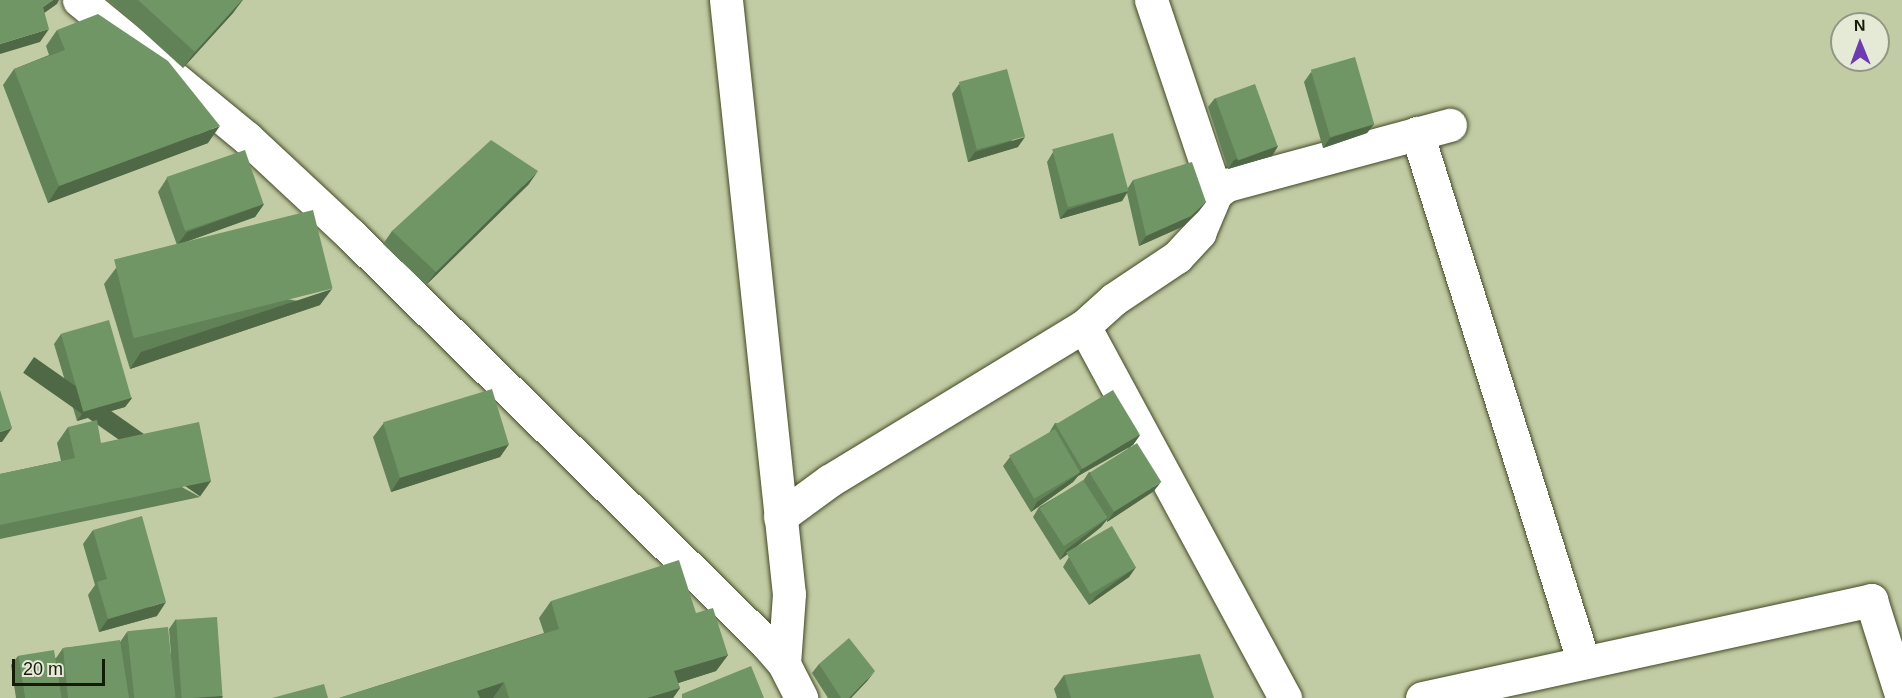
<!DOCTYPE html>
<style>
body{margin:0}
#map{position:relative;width:1902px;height:698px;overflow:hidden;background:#c2cca4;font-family:Helvetica,sans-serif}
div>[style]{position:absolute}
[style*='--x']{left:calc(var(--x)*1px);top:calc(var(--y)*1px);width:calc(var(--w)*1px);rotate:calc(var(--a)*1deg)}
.roads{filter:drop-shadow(0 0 2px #434a27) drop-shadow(0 0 2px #434a27)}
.minor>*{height:33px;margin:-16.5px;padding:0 16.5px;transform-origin:16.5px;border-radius:16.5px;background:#fff}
.wall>*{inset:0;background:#618157}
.shaded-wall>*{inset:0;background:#4f6947;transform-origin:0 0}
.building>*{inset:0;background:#719665;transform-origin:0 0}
span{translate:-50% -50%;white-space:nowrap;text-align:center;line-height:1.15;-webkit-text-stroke:4.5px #e4ead5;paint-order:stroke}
.north{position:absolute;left:1830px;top:12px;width:60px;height:60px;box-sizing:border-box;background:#e4ead5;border:2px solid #929784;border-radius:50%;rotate:359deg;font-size:16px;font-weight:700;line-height:24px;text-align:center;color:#171a0b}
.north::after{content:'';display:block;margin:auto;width:21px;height:27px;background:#6c3ab1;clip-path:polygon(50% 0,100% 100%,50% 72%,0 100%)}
.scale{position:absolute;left:12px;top:659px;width:93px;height:27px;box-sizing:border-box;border:3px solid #171a0b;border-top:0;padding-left:8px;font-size:18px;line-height:21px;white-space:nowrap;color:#171a0b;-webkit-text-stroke:4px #e4ead5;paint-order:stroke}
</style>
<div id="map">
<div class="roads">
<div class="minor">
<div style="--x:79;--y:0;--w:217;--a:39.4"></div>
<div style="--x:247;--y:138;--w:142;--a:43"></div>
<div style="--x:351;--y:235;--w:582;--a:44.51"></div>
<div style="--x:766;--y:643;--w:28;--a:49"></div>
<div style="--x:784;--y:664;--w:38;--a:63"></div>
<div style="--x:726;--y:0;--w:597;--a:83.95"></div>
<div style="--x:789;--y:594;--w:70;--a:94.1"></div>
<div style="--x:1151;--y:0;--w:204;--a:71.4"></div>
<div style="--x:1417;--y:133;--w:553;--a:72.52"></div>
<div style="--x:1084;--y:326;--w:423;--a:61.6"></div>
<div style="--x:780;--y:517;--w:61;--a:-36.3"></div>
<div style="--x:829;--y:481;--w:298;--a:-31.3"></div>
<div style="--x:1084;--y:326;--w:40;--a:-42"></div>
<div style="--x:1114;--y:299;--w:76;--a:-33.7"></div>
<div style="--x:1177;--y:257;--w:33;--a:-47"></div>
<div style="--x:1199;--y:233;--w:43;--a:-67"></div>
<div style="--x:1216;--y:193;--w:14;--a:-36"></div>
<div style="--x:1227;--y:185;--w:231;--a:-15.1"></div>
<div style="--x:1422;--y:698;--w:460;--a:-12.3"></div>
<div style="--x:1871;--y:600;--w:103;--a:72.4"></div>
</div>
</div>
<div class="wall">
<div style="clip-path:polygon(108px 0,243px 0,233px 13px,183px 68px)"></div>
<div style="clip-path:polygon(57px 30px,208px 143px,48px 203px,3px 85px,14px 69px,49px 55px,46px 46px)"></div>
<div style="clip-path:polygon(1311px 72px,1374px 124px,1367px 133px,1323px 148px,1304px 82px)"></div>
<div style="clip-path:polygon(959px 84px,1018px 147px,968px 162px,952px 94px)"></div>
<div style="clip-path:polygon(1215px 98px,1278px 146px,1272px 156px,1228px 169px,1208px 107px)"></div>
<div style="clip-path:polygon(1053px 152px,1128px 188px,1133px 180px,1206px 202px,1199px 211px,1184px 226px,1139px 246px,1127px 193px,1122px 201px,1060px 219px,1047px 162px)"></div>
<div style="clip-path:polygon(167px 178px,264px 204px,255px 217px,177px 245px,158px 192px)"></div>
<div style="clip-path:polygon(529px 184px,426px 285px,383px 244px,392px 231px)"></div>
<div style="clip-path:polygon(116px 268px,320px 305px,130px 369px,104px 284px)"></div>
<div style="clip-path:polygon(61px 334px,132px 398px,125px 407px,77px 421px,54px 344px)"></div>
<div style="clip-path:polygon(1055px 423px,1140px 435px,1133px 445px,1078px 476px,1073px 482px,1031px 512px,1003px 466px,1010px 457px,1049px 433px)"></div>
<div style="clip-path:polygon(383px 424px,509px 444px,500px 457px,391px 492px,373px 437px)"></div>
<div style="clip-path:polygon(68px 427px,101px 443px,200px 497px,0 539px,0 474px,61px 461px,57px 443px)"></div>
<div style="clip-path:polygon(1089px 472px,1154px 491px,1107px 522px,1107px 520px,1101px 527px,1060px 560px,1033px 517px,1039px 507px,1083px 481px)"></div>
<div style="clip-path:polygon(93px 530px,157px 616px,99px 632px,88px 595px,95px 585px,83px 544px)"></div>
<div style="clip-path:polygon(1069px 557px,1136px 567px,1129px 577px,1089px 605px,1063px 567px)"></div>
<div style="clip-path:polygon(551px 601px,696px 613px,728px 655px,716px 671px,678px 683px,680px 688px,673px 698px,339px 698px,544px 633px,539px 618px)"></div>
<div style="clip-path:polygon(176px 619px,222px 698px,16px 698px,11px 665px,18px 656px,56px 658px,63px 648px,120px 642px,127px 632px,171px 654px,169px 629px)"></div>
<div style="clip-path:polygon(819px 664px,868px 680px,851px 698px,828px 698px,812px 673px)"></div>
<div style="clip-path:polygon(1064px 675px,1214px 698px,1057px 698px,1054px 689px)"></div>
</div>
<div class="shaded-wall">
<div style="clip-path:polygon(53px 0,59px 0,57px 4px,33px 21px,43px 7px)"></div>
<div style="clip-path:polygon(242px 0,233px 13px,183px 68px,195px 52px)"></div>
<div style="clip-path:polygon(49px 29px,40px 42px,0 54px,0 44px)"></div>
<div style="clip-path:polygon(1374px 124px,1367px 133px,1323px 148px,1330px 138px)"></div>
<div style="clip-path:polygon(220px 126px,208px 143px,48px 203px,59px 186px)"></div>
<div style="clip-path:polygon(1025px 137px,1018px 147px,968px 162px,975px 152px)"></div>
<div style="clip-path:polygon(1278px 146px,1272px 156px,1228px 169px,1234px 160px)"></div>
<div style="clip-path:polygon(538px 171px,529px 184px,426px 285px,436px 272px)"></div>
<div style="clip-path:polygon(1128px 191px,1122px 201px,1060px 219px,1067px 210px)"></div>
<div style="clip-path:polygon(1206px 202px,1199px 211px,1184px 226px,1139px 246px,1146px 236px)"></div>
<div style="clip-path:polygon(264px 204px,255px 217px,177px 245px,187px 232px)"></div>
<div style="clip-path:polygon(332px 289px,320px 305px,130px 369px,141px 352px)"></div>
<div style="clip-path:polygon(132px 398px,125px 407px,77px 421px,84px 411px)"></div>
<div style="clip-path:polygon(12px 428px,2px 442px,0 442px,0 432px)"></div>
<div style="clip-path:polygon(1140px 435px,1133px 445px,1078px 476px,1073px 482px,1031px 512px,1037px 502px,1078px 474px,1083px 467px)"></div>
<div style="clip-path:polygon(509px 444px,500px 457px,391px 492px,400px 478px)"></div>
<div style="left:211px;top:481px;width:19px;height:216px;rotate:125deg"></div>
<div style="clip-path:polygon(1161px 482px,1154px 491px,1107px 522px,1114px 512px)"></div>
<div style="clip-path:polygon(1108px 518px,1101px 527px,1060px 560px,1066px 550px)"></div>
<div style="clip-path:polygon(1136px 567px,1129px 577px,1089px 605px,1096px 596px)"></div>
<div style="clip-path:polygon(166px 602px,157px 616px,99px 632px,108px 619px)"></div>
<div style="clip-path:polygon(728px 655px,716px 671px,663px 688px,674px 671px)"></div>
<div style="clip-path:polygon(875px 671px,868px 680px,851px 698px,849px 698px)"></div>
<div style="clip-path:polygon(504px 682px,493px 698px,472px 698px,477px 691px)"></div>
<div style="clip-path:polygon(680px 688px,673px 698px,647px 698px)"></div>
<div style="clip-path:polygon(223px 696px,222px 698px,193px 698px)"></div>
</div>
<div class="building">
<div style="clip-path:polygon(0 0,53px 0,43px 7px,49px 29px,0 44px)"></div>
<div style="clip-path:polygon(138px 0,242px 0,195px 52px)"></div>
<div style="clip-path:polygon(98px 14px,168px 61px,220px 126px,59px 186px,14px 69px,65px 50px,57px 30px)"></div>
<div style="left:1355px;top:57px;width:70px;height:46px;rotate:74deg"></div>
<div style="left:1007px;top:69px;width:70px;height:50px;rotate:75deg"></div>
<div style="left:1255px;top:84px;width:66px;height:42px;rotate:70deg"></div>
<div style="left:1113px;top:133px;width:60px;height:63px;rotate:75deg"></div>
<div style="clip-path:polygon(491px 140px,538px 171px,436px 272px,392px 231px)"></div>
<div style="left:245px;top:150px;width:57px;height:83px;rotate:71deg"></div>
<div style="clip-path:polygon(1192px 162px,1206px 202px,1191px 216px,1146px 236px,1133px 180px)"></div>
<div style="left:313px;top:210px;width:81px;height:205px;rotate:76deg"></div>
<div style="left:109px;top:320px;width:81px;height:50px;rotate:74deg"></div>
<div style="left:492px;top:389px;width:58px;height:114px;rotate:73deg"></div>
<div style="clip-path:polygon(0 390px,12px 428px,0 432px)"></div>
<div style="left:1113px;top:390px;width:52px;height:67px;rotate:59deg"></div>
<div style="clip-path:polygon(97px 420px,101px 443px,199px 422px,211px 481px,0 525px,0 474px,75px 458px,68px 427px)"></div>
<div style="left:1055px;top:429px;width:50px;height:53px;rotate:60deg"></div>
<div style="left:1137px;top:443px;width:46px;height:56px;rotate:58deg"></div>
<div style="left:1083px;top:480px;width:45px;height:52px;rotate:57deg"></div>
<div style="clip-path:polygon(142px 516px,166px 602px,108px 619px,97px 582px,107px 579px,93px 530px)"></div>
<div style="left:1112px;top:526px;width:48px;height:53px;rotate:60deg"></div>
<div style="clip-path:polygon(679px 560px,696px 613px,713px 608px,728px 655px,674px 671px,680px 688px,647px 698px,509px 698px,504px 682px,477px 691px,480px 698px,339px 698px,559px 629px,551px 601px)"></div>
<div style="left:217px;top:617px;width:79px;height:41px;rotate:86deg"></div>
<div style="left:168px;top:627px;width:71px;height:41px;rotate:84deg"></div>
<div style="clip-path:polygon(849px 638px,875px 671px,849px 698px,841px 698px,819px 664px)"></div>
<div style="clip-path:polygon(120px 640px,129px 698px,68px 698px,63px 648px)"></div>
<div style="left:54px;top:650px;width:49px;height:36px;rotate:81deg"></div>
<div style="clip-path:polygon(1200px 654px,1214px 698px,1071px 698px,1064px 675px)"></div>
<div style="clip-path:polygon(751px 666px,764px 698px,682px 698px,682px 694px)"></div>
<div style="clip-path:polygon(324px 684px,328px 698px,272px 698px)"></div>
</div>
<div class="north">N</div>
<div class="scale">20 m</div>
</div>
